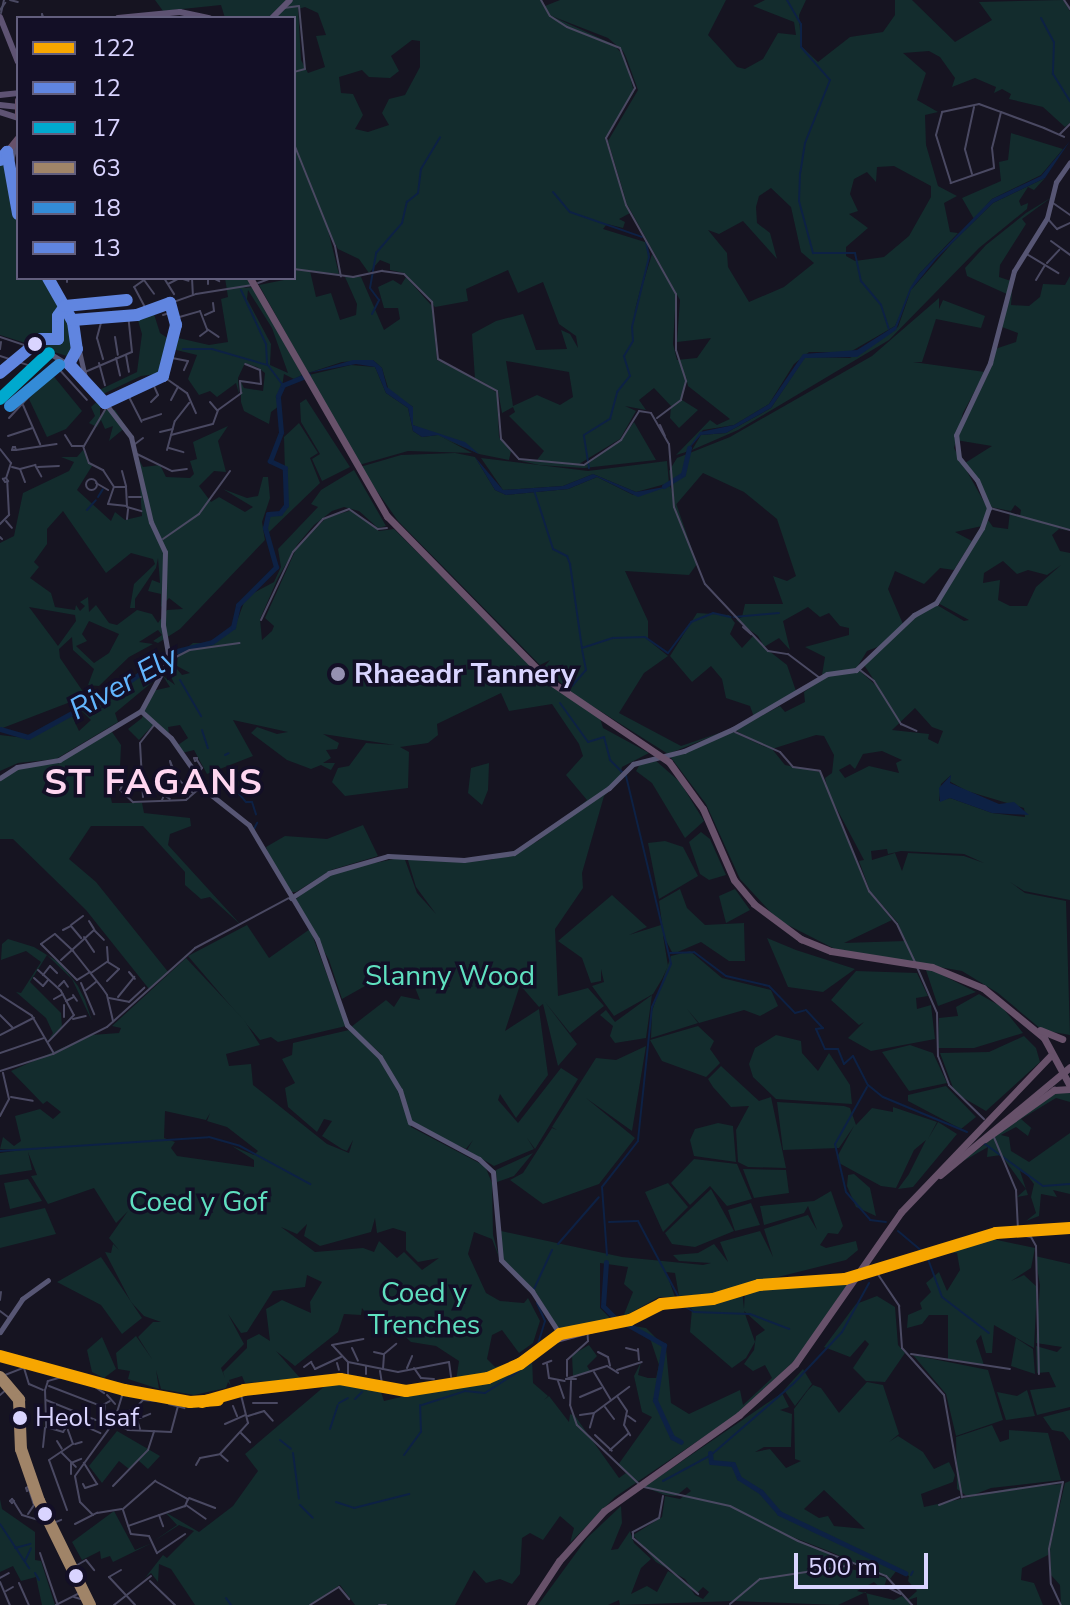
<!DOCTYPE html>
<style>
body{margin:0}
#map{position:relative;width:1070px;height:1605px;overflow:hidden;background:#161421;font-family:"Nunito Sans",sans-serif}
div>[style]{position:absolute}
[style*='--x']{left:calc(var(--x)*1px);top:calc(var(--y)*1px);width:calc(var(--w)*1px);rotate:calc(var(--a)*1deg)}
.green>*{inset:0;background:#132c2d}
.water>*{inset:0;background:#0d2144}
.stream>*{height:2px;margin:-1px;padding:0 1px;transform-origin:1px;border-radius:1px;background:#0d2144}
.river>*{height:5px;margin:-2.5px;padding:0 2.5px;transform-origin:2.5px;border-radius:2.5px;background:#0d2144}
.street>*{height:2px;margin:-1px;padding:0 1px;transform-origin:1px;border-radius:1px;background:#4a4962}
.street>.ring{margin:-1px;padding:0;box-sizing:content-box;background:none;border:2px solid #4a4962;border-radius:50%}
.secondary>*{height:5px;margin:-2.5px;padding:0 2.5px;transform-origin:2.5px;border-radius:2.5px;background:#575674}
.primary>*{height:6px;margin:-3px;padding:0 3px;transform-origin:3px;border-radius:3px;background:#5e5373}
.highway>*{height:7px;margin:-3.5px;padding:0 3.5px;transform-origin:3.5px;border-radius:3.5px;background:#67516a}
.bus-1>*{height:12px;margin:-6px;padding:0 6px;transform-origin:6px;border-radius:6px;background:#f7a600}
.bus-2>*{height:12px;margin:-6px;padding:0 6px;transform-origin:6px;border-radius:6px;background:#6085e0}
.bus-3>*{height:12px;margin:-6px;padding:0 6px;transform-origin:6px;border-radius:6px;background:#00a9ce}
.bus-4>*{height:12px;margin:-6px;padding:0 6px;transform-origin:6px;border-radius:6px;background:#a08468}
.bus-5>*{height:12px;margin:-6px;padding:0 6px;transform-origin:6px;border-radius:6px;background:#338bd7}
.bus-6>*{height:12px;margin:-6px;padding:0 6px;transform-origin:6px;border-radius:6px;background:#6085e0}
.dots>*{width:22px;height:22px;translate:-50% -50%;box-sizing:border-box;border:4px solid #130f26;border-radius:50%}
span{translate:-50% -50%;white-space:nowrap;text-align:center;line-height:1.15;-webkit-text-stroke:7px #130f26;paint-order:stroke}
.bus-label{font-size:26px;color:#d9d4ff}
.left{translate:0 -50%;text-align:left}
.poi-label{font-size:28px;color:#d9d4ff;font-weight:700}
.park-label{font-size:28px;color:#5fe0c0}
.water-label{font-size:30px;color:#62b6ff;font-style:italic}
.district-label{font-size:36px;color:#ffd6f0;font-weight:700;letter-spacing:2px}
.legend{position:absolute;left:16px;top:16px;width:280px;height:264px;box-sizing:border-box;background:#130f26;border:2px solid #625e7d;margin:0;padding:10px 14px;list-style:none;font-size:24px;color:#d9d4ff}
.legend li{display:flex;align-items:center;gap:16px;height:40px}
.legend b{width:40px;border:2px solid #625e7d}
.scale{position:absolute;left:794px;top:1553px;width:134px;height:36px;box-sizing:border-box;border:4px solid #d9d4ff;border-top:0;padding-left:10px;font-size:24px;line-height:28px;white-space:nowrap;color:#d9d4ff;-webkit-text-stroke:6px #130f26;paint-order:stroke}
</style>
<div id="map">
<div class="green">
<div style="clip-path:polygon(155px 0,286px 0,270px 18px,225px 18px,221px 5px,163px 11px)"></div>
<div style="clip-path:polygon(evenodd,291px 0,542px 0,545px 6px,560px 0,726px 0,708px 35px,737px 67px,745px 69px,763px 59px,778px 33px,796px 35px,794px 22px,753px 6px,765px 0,806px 0,799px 15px,801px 46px,818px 62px,850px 37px,883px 32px,895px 15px,895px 0,912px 0,955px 42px,992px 20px,979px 2px,1063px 0,1070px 11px,1070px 123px,1065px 127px,1043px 107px,1009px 99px,1011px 94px,1002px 89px,994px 93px,996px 87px,975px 78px,952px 87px,955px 78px,940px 57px,929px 51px,903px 53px,926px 73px,917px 100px,938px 112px,925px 115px,926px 145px,938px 186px,957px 196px,944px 203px,950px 232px,958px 233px,919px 274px,895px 326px,850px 352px,809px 352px,794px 364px,769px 404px,734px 425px,703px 430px,686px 452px,676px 455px,710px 420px,717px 425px,730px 419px,688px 386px,686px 377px,682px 400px,698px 410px,679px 428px,670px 418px,671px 406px,654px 388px,639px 400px,646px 410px,625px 406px,636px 411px,620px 439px,579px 464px,537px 460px,544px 451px,509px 416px,515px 412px,513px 407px,502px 413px,498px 391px,476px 378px,497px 393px,499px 437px,511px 451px,509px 460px,479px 454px,413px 425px,413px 407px,389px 391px,382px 368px,373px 360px,342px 362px,308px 373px,259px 285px,294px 278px,294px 270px,310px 271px,316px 297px,331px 293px,340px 320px,356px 315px,357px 304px,345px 277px,361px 277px,384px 330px,400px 319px,398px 308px,384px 308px,378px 287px,393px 280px,401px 285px,406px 277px,432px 306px,437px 360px,475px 379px,472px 334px,496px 321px,523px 314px,536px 350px,567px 349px,561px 330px,570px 334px,578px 348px,576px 336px,559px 324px,543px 282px,518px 293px,508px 270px,466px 289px,468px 301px,435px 307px,404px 273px,390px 270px,390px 264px,380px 260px,369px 273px,359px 259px,338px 249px,328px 230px,339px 274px,294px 269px,294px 18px,274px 18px,291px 0,305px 7px,318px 13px,326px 35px,316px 36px,325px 67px,308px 73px,301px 60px,298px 9px,305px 7px,291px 0,549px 15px,608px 38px,623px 51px,626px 57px,638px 90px,608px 141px,627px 204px,680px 300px,677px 342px,711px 338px,697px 358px,677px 360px,673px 344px,676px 294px,652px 254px,634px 313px,650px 254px,645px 242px,603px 229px,607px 224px,623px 228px,625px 222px,619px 219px,630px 213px,605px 138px,634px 92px,625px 57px,613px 44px,549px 15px,291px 0,412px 40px,420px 41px,420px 67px,405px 95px,389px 99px,382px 113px,389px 125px,368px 132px,355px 129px,363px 115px,353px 94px,341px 93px,339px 77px,362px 70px,369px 77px,390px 78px,399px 71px,391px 56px,412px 40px,291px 0,894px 166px,931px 186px,931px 197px,909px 236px,884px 257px,855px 261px,846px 256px,846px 247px,868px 228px,849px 214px,858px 211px,850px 194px,854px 179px,867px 172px,876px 182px,877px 167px,894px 166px,291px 0,771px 188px,791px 207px,801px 252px,814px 263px,784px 287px,749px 302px,728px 267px,727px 253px,708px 230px,719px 234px,743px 221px,777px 259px,770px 233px,757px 223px,756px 207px,759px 196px,771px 188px,291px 0,506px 361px,569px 372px,573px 397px,560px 405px,537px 395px,513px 406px,506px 361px)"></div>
<div style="clip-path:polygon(1011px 133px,1063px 149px,1041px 175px,992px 199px,974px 219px,962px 198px,1001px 181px,999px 162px,1008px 160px)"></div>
<div style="clip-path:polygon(7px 156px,18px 217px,18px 278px,47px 278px,72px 320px,76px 351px,70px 357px,0 335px,0 162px)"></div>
<div style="clip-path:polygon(1045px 178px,1034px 190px,1028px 187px,1019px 201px,1021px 206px,1028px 203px,1027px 209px,979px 248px,889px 340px,738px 430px,692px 450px,701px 435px,726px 433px,771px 408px,805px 357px,850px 358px,898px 327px,911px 290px,954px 241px,993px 203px)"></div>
<div style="clip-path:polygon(1052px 197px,1022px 219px,1026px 224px,1000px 265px,999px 277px,1011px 281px,1009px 295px,967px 276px,965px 268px,986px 245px,1026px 213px)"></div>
<div style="clip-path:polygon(evenodd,1013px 276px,1011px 305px,1029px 306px,1040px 297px,1043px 284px,1065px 285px,1070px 276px,1070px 529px,1058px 528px,1069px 531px,1059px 529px,1052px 535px,1060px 551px,1070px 553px,1070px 900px,1024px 891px,1010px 882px,1025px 893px,1066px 901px,1070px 1035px,1042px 1030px,998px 993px,962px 971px,835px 949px,778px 920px,740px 879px,706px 804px,669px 755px,733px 732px,767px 748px,735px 730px,780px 706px,785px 712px,805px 702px,804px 692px,828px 675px,860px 671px,880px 689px,864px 665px,916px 615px,937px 605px,964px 621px,969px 620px,938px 603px,988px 520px,993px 527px,1008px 529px,1010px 512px,1020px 516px,1021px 510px,1015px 505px,1011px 511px,990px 507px,965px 463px,992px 446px,956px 440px,995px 349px,1016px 342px,1018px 333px,1002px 327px,1013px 276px,1003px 561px,1017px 574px,1028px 570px,1047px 575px,1061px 565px,1036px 587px,1027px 606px,1010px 606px,998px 600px,1000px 580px,983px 583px,984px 573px,1003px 561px,1013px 276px,915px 708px,932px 727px,943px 731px,938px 744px,928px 739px,929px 734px,892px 730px,915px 708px,1013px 276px,816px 735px,824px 736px,834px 755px,832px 773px,825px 778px,828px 791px,820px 772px,785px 765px,772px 749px,816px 735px,1013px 276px,882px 751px,902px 760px,896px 763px,899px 773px,869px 766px,845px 778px,839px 770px,850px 764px,855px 769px,863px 754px,882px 751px,1013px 276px,951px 775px,949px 781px,967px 791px,1024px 808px,1025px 817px,992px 813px,950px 798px,939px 801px,941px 784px,951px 775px,1013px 276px,830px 796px,864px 860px,859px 861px,870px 891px,898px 923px,905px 941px,844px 943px,892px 920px,868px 891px,830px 796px,1013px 276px,887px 849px,888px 854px,901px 851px,964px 854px,984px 863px,964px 856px,908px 853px,902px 871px,895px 853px,872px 860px,871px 851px,887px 849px)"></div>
<div style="clip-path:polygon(evenodd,225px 278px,248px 278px,252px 284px,243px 288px,253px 287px,302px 375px,294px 379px,284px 374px,279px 406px,271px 412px,269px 424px,244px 411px,241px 402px,241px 382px,244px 388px,263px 391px,265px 373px,257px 367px,245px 363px,238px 378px,239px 394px,236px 383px,217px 397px,210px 391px,199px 395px,188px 379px,197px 355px,168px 348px,174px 337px,209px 345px,228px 342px,221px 299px,228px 297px,225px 278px,248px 290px,272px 328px,288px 373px,270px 365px,271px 344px,247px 299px,248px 290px)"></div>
<div style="clip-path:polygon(939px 298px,939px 309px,943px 300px,985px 316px,981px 328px,936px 319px,922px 362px,913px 362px,985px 372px,963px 413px,954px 448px,988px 509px,982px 526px,955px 532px,972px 541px,954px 570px,940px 568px,924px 584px,895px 571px,888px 589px,903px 624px,880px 646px,867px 651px,856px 669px,822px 675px,825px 657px,805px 647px,849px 635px,849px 628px,840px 626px,829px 613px,820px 617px,808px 607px,783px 621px,790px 650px,779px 638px,764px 647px,787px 665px,797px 694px,754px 717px,750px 706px,726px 698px,722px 679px,711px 666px,692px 682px,670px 656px,697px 613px,729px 615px,735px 623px,730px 634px,742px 648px,754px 635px,764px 646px,758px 636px,736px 620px,742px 617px,745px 604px,783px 604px,773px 576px,787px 581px,796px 576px,777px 519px,744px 492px,703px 473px,674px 507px,669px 471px,677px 458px,730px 437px,872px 356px)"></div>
<div style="clip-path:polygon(153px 311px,160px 333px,169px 339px,163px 373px,141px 376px,101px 395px,97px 391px,137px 372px,142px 334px,137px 317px)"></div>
<div style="clip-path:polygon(351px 365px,375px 367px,386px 393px,408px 408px,413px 431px,422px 437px,438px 435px,472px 453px,408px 451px,359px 465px,309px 375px)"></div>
<div style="clip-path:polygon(51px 373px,82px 411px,66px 429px,47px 437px,29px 399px)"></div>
<div style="clip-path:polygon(100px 399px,100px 417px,107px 409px,115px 410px,126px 427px,109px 441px,113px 426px,105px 429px,101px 420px,97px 427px,89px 423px,95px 416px,91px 407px)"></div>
<div style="clip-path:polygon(306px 399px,350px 467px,322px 481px,312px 459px,320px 454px,301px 422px,300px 403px)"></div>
<div style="clip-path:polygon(634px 422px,656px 460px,584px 468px,539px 465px,517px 460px,585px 465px,621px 440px)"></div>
<div style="clip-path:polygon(299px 423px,318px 453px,310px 458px,320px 483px,268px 533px,268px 517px,286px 509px,284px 437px)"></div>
<div style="clip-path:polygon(evenodd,228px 426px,218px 441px,226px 472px,214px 471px,199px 486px,211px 502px,219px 497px,245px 512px,253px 507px,223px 489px,247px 498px,258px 496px,263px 477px,268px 477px,270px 498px,262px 522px,265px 540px,180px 629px,158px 643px,153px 641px,162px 635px,158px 630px,139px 642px,153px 644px,129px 657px,99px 686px,88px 685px,94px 669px,73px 650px,72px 637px,59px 649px,60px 658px,86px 696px,0 729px,0 543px,14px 536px,23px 493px,69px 471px,74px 462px,61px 457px,77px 457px,83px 450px,92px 466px,77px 490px,111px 521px,115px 512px,125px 520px,142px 516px,138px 458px,143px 467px,160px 465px,166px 477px,190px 478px,194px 474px,190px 461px,197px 459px,193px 442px,228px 426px,63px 511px,106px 573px,131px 553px,153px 559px,155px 564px,134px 584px,130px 608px,135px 608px,135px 599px,156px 568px,158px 558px,160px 583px,152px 580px,148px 591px,161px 594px,161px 607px,169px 598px,183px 609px,167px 610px,158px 623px,152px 614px,137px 610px,117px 625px,109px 623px,96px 605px,89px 612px,88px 597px,80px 602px,85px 606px,80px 611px,76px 605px,75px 610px,55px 607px,51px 593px,30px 578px,39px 567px,34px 562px,47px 544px,47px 529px,63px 511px,228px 426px,29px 607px,75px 615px,76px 621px,58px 646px,29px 607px,228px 426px,89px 621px,119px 634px,109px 653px,94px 663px,76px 646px,87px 641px,82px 634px,89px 621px)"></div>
<div style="clip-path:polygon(455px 453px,475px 457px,495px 490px,506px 495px,568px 489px,597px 477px,633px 495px,670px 486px,697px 564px,689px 575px,625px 571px,648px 621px,648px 640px,668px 656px,644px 673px,619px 713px,681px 746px,728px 730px,668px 754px,575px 695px,543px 668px,550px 660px,540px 665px,398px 521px,360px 467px,401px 455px)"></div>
<div style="clip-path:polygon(481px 458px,588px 471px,667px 461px,669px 483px,636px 492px,593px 474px,563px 486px,503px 490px)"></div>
<div style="clip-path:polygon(354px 470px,386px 526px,378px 528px,359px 511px,344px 507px,332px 511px,314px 525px,297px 545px,278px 578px,260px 619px,262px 640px,272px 631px,274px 626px,265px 618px,296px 549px,326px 518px,352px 510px,379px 531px,394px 529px,551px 685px,600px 718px,603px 728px,649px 753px,622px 767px,619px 781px,604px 796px,582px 873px,583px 888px,555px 929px,558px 996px,588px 988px,604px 1006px,570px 1033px,545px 1002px,577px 1044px,558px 1066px,543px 1004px,539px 1007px,520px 985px,505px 1031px,539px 1009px,548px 1075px,516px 1118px,500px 1094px,498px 1100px,518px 1123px,561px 1068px,578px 1079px,535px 1149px,527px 1138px,534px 1149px,494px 1166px,467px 1150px,473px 1140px,466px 1149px,421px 1129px,409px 1118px,381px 1054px,351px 1027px,386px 1000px,394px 1007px,401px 996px,420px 1000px,412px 980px,397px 986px,381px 977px,342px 999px,329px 960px,295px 900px,316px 882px,345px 869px,404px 857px,417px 893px,436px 914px,416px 887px,407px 857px,491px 860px,538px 841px,587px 800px,566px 775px,583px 756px,579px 744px,552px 704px,509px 711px,501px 693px,437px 724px,438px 735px,428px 743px,400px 747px,409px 752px,408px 788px,345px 796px,332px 782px,338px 768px,349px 766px,366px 743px,395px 745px,323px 734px,339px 743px,337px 749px,326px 750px,331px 758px,323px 763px,335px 763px,331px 770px,321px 765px,311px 769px,287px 760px,251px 733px,257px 727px,277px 734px,288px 732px,233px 720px,253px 756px,207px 774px,194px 750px,182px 753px,178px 745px,188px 738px,180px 725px,168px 727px,169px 733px,146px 714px,154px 724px,139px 740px,128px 729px,142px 718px,152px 691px,170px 687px,163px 676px,175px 685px,171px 677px,177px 669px,182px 675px,190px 673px,177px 666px,178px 654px,170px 654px,194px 649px,189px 646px,193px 643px,214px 643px,234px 629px,246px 597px,274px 582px,281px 567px,278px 549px,318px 507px,311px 504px,321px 490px)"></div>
<div style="clip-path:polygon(148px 669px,156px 679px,115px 713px,118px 722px,56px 759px,18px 763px,0 771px,0 735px,25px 738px,71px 714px,79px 731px,91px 720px,80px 709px)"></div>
<div style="clip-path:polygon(110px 729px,121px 745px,120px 768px,107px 780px,112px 803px,142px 803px,144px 813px,190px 818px,191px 826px,170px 834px,168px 845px,241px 925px,210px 897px,201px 899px,185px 885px,185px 872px,143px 826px,91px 826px,69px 859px,96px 882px,169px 973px,149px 989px,86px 910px,13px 839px,0 839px,0 780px,17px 769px,53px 763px)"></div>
<div style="clip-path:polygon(655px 760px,680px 782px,704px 821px,685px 838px,652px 783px,636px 771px,640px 764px)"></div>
<div style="clip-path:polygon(489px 763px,488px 790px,482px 805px,468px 793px,471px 768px)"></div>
<div style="clip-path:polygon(363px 825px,378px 856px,331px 870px,296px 892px,290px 892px,275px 871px,266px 847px,285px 836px,327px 839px)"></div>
<div style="clip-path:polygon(701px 832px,710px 839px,726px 875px,709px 880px,700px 874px,689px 842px)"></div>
<div style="clip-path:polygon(665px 841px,683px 847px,698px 876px,659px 899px,648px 843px)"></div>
<div style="clip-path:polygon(680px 889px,687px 908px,705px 925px,744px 923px,745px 961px,729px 961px,701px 942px,673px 954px,663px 935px,668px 966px,662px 979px,653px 994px,614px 1016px,592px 986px,604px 982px,601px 969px,601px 981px,591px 983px,582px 958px,558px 941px,612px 895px,647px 927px,629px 935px,661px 925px,663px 931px,659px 901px)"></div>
<div style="clip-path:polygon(735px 889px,750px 910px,726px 923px,719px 896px)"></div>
<div style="clip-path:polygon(247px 925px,269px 958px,310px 929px,346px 1026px,278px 1042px,271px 1037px,260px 1040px,188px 956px)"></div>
<div style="clip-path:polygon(767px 938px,796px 950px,855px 969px,823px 992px,788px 987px)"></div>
<div style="clip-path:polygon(8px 939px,34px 947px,60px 963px,78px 986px,85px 1000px,92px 1021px,72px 979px,47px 955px,30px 982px,61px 1013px,62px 1027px,49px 1039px,53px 1033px,46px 1018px,16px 992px,21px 993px,41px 962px,26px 951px,1px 960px,2px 944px)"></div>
<div style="clip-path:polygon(690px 951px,722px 978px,771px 990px,778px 1006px,760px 1016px,744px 1010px,699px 1023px,687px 1009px,698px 1023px,651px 1038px,652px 1011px,671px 956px)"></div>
<div style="clip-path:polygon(evenodd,186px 958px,244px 1020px,260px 1045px,226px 1054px,229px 1066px,251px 1064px,253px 1085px,327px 1144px,349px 1153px,353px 1140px,347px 1151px,342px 1149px,322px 1136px,332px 1121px,324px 1119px,317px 1132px,288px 1107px,285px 1088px,295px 1083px,282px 1059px,292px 1055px,293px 1043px,349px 1030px,376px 1055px,394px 1082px,411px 1127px,485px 1166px,492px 1183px,493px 1235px,500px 1260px,492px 1239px,474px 1232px,468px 1254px,486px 1293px,500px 1301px,524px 1303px,528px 1298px,540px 1321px,533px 1343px,519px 1353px,502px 1330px,492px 1335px,487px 1359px,495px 1367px,503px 1365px,502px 1370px,456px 1381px,459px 1361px,436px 1346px,411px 1342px,387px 1320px,388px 1312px,375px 1326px,362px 1308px,361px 1315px,344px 1314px,338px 1332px,295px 1366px,276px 1351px,301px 1379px,245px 1383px,242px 1376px,229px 1380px,231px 1386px,228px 1382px,226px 1388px,194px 1395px,161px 1389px,156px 1370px,159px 1389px,128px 1379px,130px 1371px,118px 1369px,116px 1353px,136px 1336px,152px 1359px,138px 1337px,153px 1322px,161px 1322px,144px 1316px,131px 1302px,105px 1252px,111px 1253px,113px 1244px,119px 1250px,109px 1238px,128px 1211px,116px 1223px,94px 1188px,48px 1204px,31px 1176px,37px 1175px,28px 1152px,32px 1170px,0 1175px,0 1153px,21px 1150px,0 1149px,3px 1137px,14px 1146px,21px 1141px,15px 1116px,40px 1109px,53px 1119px,61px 1112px,47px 1101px,43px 1104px,11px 1071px,91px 1035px,119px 1033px,121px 1028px,112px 1026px,186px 958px,165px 1111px,206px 1120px,210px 1113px,207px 1121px,227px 1127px,258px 1151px,254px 1155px,232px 1146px,254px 1160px,254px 1167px,177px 1156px,171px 1148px,175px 1142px,164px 1138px,165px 1111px,186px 958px,375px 1218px,377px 1233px,393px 1228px,406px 1232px,406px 1250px,418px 1262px,439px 1258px,422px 1270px,404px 1252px,397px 1258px,379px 1241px,374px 1252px,363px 1248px,315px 1252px,281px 1227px,297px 1234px,307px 1224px,304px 1236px,320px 1246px,371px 1232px,375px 1218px,186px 958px,307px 1275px,322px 1282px,310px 1302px,311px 1313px,282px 1300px,266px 1309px,270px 1341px,259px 1334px,247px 1340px,247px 1348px,223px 1372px,225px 1378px,221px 1368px,244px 1344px,228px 1314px,241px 1333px,247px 1332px,273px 1291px,305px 1287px,307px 1275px)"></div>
<div style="clip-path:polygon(926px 970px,934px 971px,976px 992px,938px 1006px)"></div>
<div style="clip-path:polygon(856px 971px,917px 973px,928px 996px,916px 998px,917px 1009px,931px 1005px,935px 1039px,871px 1051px,848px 1038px,864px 1022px,859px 1025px,831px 1000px)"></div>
<div style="clip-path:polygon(979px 994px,1002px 1007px,1023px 1033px,974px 1048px,938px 1048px,939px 1018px,958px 1016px,956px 1007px)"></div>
<div style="clip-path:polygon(652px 995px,646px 1038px,615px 1043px,610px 1036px,613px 1026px,600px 1015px,606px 1010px,615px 1022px)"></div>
<div style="clip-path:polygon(698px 1026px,714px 1041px,710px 1049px,720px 1063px,706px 1077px,662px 1061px,650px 1040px)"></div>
<div style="clip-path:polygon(776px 1035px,801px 1041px,802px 1053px,818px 1071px,829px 1053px,850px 1085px,852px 1104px,776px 1099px,753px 1077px,749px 1064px,755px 1048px)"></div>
<div style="clip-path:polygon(1024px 1036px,1036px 1048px,1040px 1062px,986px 1111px,955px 1093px,940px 1053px,989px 1052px)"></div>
<div style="clip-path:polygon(910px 1045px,933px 1053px,947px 1083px,909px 1091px,882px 1052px)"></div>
<div style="clip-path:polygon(646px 1046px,632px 1131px,586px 1098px,635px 1138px,599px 1184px,543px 1204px,510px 1180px,523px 1173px,552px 1128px,557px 1130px,552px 1127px,596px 1058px,616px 1060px)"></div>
<div style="clip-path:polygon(721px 1066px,759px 1101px,771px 1097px,786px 1168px,748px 1167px,738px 1162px,736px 1130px,749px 1106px,731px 1107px,713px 1087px,708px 1079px)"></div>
<div style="clip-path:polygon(946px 1086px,976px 1117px,961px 1129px,908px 1101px,908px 1095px)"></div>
<div style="clip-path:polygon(1070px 1092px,1070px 1102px,1056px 1098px,1021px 1119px,1036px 1132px,1031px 1128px,1028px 1136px,1016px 1127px,1001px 1135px,1009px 1137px,1011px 1151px,1029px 1162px,1070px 1133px,1070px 1194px,1053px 1190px,1057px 1197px,1041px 1194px,1039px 1216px,1026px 1221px,1036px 1213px,1031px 1197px,1034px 1184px,1027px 1175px,1020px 1171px,1028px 1195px,1017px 1197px,1026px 1189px,1001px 1155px,987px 1157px,988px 1147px,960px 1163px,1052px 1093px)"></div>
<div style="clip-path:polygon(777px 1102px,844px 1106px,850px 1108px,856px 1125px,872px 1108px,893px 1112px,893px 1107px,937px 1122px,928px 1139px,938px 1122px,957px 1134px,913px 1187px,898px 1189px,909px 1174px,926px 1140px,914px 1150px,896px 1188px,881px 1186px,839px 1163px,837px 1157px,854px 1126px,839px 1148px,783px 1150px)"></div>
<div style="clip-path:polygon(718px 1123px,733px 1126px,736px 1162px,694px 1156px,690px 1140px,695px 1129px)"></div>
<div style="clip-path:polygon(533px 1153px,514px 1176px,497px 1182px,496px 1170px)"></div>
<div style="clip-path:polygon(694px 1159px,737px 1164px,752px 1199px,727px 1206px,710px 1186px,690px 1205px,671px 1183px)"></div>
<div style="clip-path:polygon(743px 1169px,786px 1170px,789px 1193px,754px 1198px)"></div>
<div style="clip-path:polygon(854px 1174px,870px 1188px,876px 1216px,856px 1207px,847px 1186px,848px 1175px)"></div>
<div style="clip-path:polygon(28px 1179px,42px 1201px,10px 1209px,4px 1183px)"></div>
<div style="clip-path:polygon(668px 1183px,688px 1207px,663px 1232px,645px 1192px)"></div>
<div style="clip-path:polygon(711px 1189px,734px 1231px,695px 1247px,672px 1244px,665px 1233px)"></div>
<div style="clip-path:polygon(831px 1191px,843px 1226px,838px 1234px,828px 1233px,820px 1245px,826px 1248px,856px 1241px,858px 1250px,846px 1260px,710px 1294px,679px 1296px,675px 1273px,666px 1272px,675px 1297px,659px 1297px,623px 1317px,633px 1292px,624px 1284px,628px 1267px,600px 1263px,600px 1308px,612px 1320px,603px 1322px,558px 1328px,537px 1294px,503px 1260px,501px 1231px,622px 1257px,703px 1265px,711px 1263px,679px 1261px,673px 1255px,698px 1253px,714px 1244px,728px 1262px,720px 1242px,760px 1231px,773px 1257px,764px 1229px,808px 1215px,817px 1230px,808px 1206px,804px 1213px,764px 1225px,760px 1206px,814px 1201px)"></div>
<div style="clip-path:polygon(751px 1203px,760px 1225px,735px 1231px,728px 1210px)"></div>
<div style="clip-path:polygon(45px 1208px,56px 1234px,0 1248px,0 1218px)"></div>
<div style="clip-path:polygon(988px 1238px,1035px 1248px,1031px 1268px,1011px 1281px,1024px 1275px,1037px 1287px,1034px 1348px,994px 1325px,992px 1353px,986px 1353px,981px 1335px,976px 1341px,984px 1365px,948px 1359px,948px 1315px,929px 1315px,922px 1324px,907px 1328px,908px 1315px,922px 1309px,920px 1303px,931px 1292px,926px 1283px,939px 1272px,947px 1291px,960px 1270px,957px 1253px,943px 1252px)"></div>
<div style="clip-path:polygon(1035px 1256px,1070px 1264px,1070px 1407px,1037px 1415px,1030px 1390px,1056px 1387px,1049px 1372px,1037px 1373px,1036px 1346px,1057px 1352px,1062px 1347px,1036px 1343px,1040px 1285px)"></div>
<div style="clip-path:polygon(101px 1257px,142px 1318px,122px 1334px,101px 1305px,57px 1282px)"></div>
<div style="clip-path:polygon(849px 1282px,798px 1357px,742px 1411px,615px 1497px,570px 1543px,574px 1528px,560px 1516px,543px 1540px,530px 1533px,522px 1538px,520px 1574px,512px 1584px,500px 1579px,486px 1583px,474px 1570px,455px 1605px,355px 1605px,340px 1585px,309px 1605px,195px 1605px,171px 1569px,159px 1564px,158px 1582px,151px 1573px,145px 1578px,163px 1555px,167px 1558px,194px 1531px,179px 1525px,154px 1541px,177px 1525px,165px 1512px,199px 1532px,233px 1506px,258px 1471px,245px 1454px,326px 1385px,347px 1382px,380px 1389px,384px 1401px,405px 1396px,400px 1393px,502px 1376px,532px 1358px,533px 1383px,548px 1396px,544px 1400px,549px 1396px,569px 1422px,570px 1414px,575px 1416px,619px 1478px,626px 1473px,618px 1465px,652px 1417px,642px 1412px,634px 1376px,641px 1362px,638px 1375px,648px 1378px,656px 1378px,659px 1365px,649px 1335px,620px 1324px,646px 1328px,666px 1348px,671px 1403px,689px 1414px,740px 1390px,743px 1405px,772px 1378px,765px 1365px,753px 1371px,744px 1364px,754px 1350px,756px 1336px,765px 1330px,744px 1311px,755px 1342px,746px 1358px,732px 1368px,690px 1332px,692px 1309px,680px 1302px,742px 1290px,744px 1309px,745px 1290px)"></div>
<div style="clip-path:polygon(877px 1296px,895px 1307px,898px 1345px,905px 1353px,885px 1382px,866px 1381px,853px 1368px,869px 1344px,865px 1340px,850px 1357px,824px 1347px,856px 1304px)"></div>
<div style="clip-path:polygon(102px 1337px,116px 1369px,104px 1378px,92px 1372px,87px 1350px)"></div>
<div style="clip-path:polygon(1016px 1338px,1033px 1349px,1035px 1374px,1011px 1366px)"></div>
<div style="clip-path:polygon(589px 1345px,597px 1356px,587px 1366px,590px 1371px,573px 1376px,572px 1355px)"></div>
<div style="clip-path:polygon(913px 1355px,988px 1370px,1003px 1420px,956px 1436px,946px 1394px)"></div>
<div style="clip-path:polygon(803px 1369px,812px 1384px,795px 1406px,784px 1390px)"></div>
<div style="clip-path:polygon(evenodd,867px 1382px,883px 1385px,899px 1434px,889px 1442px,898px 1436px,923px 1452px,934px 1469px,949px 1462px,955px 1475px,953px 1482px,921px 1494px,924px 1507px,1011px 1488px,1062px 1484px,1048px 1555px,1022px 1568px,1021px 1580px,1034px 1583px,1043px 1605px,917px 1605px,917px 1597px,908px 1600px,910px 1605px,869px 1605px,866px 1592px,838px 1605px,734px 1601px,620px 1605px,619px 1600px,608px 1605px,538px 1605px,587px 1538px,621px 1506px,622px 1523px,611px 1550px,618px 1549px,630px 1531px,634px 1543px,651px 1559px,641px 1568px,631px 1594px,647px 1586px,657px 1592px,668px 1571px,685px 1581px,695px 1595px,703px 1599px,709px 1592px,703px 1587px,696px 1594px,685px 1579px,656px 1562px,633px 1535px,662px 1517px,665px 1496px,680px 1499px,691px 1491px,687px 1487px,676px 1496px,665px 1495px,644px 1487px,782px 1393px,789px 1407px,780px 1410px,792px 1414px,791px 1447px,764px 1447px,755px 1452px,770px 1449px,786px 1468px,801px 1461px,795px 1459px,794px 1409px,808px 1390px,813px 1385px,821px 1388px,839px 1413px,867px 1382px,824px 1490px,862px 1526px,865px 1529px,834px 1526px,828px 1516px,819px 1518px,804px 1509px,824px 1490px,867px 1382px,790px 1536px,831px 1552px,890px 1579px,897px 1570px,909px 1576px,908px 1581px,917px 1591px,907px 1600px,902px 1596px,894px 1600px,857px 1591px,874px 1582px,883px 1590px,887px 1578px,847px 1568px,849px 1564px,841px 1559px,790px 1536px)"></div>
<div style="clip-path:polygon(1027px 1390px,1035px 1416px,1006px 1420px,997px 1392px,1017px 1396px)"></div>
<div style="clip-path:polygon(1070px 1410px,1070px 1441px,1063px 1432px,1052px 1430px,1043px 1417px)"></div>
<div style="clip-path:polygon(992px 1425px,1000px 1442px,1009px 1439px,1009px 1430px,1048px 1433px,1061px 1480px,991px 1488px,968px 1497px,957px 1489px,956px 1437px)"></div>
<div style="clip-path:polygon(117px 1431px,160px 1456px,148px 1469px,138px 1460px,129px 1469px,119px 1461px,102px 1483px,89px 1466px)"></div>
<div style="clip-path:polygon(1070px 1481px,1070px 1605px,1061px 1605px,1060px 1585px,1051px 1575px,1050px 1547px,1065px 1483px)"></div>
<div style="clip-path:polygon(0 1499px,2px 1509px,35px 1532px,35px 1560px,41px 1561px,55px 1605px,42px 1605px,36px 1577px,21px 1581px,13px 1566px,0 1572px)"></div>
<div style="clip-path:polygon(114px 1511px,135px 1550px,152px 1543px,113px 1562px,110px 1556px,101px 1559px,100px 1551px,82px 1560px,72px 1542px)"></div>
</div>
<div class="water">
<div style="clip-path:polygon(1070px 141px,1045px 178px,993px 203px,937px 258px,911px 290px,896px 330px,857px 357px,805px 358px,771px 408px,726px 433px,701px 435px,686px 452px,700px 432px,734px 425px,769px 404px,803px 354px,857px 350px,895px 326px,910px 288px,919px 274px,992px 199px,1041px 176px)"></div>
<div style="clip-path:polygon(353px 360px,373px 360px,382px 368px,387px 387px,413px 407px,413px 425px,465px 442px,479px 454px,438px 435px,422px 437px,413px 431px,408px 408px,386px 393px,375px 367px,356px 364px,308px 373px)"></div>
<div style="clip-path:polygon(475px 457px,503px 490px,563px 486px,593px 474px,636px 492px,670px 486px,638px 497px,597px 477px,568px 489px,506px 495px,495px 490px)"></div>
<div style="clip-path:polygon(951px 775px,950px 783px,999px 804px,1014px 802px,1029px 815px,992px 813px,950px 798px,940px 802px,939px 788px)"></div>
</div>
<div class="stream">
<div style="--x:787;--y:0;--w:28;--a:60"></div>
<div style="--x:801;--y:24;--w:23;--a:90"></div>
<div style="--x:801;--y:47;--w:44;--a:48.7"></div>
<div style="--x:830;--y:80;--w:68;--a:111.6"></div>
<div style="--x:805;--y:143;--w:30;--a:99"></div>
<div style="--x:800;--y:173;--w:28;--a:92"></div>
<div style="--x:799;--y:201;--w:54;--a:74.9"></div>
<div style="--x:813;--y:253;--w:42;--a:0"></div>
<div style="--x:855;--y:253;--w:29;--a:78"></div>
<div style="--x:861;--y:281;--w:31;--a:50"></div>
<div style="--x:881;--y:305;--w:25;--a:72"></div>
<div style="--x:1041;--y:18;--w:27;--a:62"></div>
<div style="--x:1054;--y:42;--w:32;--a:92"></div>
<div style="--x:1053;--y:74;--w:32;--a:58"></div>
<div style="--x:553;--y:192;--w:26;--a:50"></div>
<div style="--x:570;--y:212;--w:76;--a:19.1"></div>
<div style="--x:241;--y:290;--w:60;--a:65.2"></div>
<div style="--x:266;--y:344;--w:20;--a:87"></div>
<div style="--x:267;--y:364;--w:26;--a:53"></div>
<div style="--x:372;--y:314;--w:16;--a:-63"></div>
<div style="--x:379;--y:300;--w:15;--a:-127"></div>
<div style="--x:370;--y:288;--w:36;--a:-80"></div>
<div style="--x:376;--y:253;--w:40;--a:-49"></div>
<div style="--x:402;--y:223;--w:22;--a:-77"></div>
<div style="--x:407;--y:202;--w:14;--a:-39"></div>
<div style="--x:418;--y:193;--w:24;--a:-83"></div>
<div style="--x:421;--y:169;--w:37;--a:-59"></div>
<div style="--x:183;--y:349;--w:29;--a:0"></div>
<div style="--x:212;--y:349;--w:57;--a:16.2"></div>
<div style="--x:589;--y:468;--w:33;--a:-99"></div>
<div style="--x:584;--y:435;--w:31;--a:-32"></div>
<div style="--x:610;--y:419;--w:28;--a:-75"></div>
<div style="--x:617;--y:392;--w:21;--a:-51"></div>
<div style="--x:630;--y:376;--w:21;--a:-107"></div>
<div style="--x:624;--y:356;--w:17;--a:-59"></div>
<div style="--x:633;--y:341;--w:14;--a:-94"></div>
<div style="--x:632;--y:327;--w:72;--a:-76.3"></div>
<div style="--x:649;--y:257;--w:16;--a:-101"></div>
<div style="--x:534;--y:490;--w:62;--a:72.1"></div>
<div style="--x:553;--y:549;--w:16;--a:27"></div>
<div style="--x:567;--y:556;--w:9;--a:69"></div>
<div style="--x:570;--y:564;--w:85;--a:81.9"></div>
<div style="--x:582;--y:648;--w:33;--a:-18"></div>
<div style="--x:613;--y:638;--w:32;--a:-2"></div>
<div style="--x:645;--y:637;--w:28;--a:35"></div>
<div style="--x:668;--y:653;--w:39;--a:-53"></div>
<div style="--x:691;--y:622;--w:24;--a:-22"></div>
<div style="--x:713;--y:613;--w:18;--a:13"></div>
<div style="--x:98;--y:497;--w:9;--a:-58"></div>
<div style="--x:87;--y:510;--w:13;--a:-48"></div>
<div style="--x:734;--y:617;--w:45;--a:-5.1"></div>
<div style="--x:180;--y:680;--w:42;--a:59.7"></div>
<div style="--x:572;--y:686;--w:21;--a:-49"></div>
<div style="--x:586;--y:670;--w:20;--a:-101"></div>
<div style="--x:560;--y:703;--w:48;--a:54.3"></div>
<div style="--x:588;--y:742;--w:17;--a:-17"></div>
<div style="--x:604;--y:737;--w:24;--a:75"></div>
<div style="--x:610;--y:760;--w:23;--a:45"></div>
<div style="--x:626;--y:776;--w:193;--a:76.5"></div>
<div style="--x:671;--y:964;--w:47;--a:113.8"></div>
<div style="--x:652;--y:1007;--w:135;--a:96"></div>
<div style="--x:638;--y:1141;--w:58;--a:128"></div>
<div style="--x:602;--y:1187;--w:68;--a:85.8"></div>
<div style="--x:202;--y:730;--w:19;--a:72"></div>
<div style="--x:225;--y:755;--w:4;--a:-27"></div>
<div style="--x:225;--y:777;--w:33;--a:50"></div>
<div style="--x:246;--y:802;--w:6;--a:0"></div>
<div style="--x:252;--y:802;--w:13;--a:72"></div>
<div style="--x:254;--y:829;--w:7;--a:-63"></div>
<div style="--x:670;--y:953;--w:24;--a:-2"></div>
<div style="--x:694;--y:952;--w:40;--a:37"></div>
<div style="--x:726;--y:976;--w:44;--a:13.1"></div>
<div style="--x:769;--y:986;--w:37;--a:46"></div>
<div style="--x:795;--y:1013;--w:11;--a:-15"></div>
<div style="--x:806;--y:1010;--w:25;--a:47"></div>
<div style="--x:823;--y:1028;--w:7;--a:172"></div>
<div style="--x:816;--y:1029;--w:22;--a:66"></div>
<div style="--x:825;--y:1049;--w:13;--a:0"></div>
<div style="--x:838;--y:1049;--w:16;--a:68"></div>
<div style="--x:844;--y:1064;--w:12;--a:-42"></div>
<div style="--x:853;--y:1056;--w:33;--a:63"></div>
<div style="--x:868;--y:1085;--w:19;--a:39"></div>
<div style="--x:883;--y:1097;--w:91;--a:22.6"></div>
<div style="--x:867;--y:1087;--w:65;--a:119.3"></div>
<div style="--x:835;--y:1144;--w:49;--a:77.1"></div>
<div style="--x:846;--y:1192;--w:37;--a:49"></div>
<div style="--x:870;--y:1220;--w:16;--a:7"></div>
<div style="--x:985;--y:1144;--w:72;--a:35.9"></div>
<div style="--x:1043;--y:1186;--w:27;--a:-4"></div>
<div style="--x:0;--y:1151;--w:209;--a:-3.8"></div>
<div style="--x:209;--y:1137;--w:32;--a:16"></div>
<div style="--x:240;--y:1146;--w:80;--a:28.5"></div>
<div style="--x:609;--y:1222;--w:29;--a:-2"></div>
<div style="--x:638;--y:1221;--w:85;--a:61.9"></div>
<div style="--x:898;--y:1231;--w:33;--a:40"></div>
<div style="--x:558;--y:1244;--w:62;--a:-48.9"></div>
<div style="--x:928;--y:1259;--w:40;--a:69.8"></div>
<div style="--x:942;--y:1297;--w:59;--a:37.5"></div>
<div style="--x:534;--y:1289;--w:43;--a:-65.2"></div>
<div style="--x:537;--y:1303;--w:20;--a:66"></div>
<div style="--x:545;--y:1321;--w:24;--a:107"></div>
<div style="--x:682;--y:1305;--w:14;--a:30"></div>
<div style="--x:694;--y:1312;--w:56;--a:2"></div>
<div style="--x:750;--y:1314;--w:42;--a:21"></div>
<div style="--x:529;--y:1365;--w:17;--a:-57"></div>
<div style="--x:355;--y:1399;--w:10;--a:-45"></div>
<div style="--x:339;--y:1403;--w:10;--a:-29"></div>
<div style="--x:422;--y:1405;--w:45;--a:-18"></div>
<div style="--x:465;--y:1391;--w:20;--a:6"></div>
<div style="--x:485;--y:1393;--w:40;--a:-32.9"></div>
<div style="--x:330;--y:1429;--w:25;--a:-72"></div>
<div style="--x:280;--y:1440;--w:14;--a:39"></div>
<div style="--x:293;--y:1453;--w:46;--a:82.6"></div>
<div style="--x:404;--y:1455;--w:29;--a:-54"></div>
<div style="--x:421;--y:1432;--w:27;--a:-92"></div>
<div style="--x:663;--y:1481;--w:55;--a:-28.4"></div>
<div style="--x:711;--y:1455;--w:110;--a:-40.9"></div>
<div style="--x:794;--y:1383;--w:70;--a:-46.7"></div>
<div style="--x:842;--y:1332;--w:56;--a:-61.1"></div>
<div style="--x:336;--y:1502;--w:19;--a:18"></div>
<div style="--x:354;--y:1508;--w:57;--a:-14.3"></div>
<div style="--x:300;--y:1505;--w:18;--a:45"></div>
<div style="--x:0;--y:1524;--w:53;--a:56.6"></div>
<div style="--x:15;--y:1548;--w:16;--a:-15"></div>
<div style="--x:25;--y:1561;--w:14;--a:-65"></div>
<div style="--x:35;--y:1573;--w:8;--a:60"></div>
<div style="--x:911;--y:1575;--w:4;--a:-63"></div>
<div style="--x:226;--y:1598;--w:9;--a:54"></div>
</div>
<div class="river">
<div style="--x:664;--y:486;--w:22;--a:-32"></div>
<div style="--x:683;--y:474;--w:27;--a:-77"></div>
<div style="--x:0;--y:729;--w:29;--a:16"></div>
<div style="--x:28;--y:737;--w:114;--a:-28.8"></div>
<div style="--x:128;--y:682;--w:50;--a:-35.3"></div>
<div style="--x:169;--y:653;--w:44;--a:-14.3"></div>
<div style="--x:212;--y:642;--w:26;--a:-36"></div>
<div style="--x:233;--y:627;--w:23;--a:-77"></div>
<div style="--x:238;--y:605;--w:54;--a:-45"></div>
<div style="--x:276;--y:567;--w:41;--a:-105.8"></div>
<div style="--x:265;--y:528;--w:14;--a:-78"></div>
<div style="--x:268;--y:514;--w:12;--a:-5"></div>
<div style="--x:280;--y:513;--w:10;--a:-53"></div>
<div style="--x:286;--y:505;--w:37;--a:-92"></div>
<div style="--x:285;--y:468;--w:17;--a:-155"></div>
<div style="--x:270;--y:461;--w:31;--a:-69"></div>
<div style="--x:281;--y:432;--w:36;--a:-95"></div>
<div style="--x:278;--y:396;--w:12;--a:-66"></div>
<div style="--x:283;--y:385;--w:27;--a:-22"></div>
<div style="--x:606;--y:1262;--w:44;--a:93.9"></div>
<div style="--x:603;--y:1306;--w:18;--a:45"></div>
<div style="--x:625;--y:1323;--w:45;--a:29.4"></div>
<div style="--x:664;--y:1345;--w:56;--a:99.3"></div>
<div style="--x:655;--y:1400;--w:41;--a:65.3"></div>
<div style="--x:672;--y:1437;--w:10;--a:29"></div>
<div style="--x:710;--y:1453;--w:9;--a:84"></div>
<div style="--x:711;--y:1462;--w:22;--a:5"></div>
<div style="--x:733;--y:1464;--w:15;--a:67"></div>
<div style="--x:739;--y:1478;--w:26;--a:32"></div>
<div style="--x:761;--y:1492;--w:28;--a:49"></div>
<div style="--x:779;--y:1513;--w:140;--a:25.5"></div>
</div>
<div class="street">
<div style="--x:10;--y:0;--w:8;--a:14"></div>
<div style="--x:541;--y:0;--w:18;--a:61"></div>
<div style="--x:550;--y:16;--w:20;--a:33"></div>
<div style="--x:567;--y:27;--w:57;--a:21.6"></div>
<div style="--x:620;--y:48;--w:43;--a:69.4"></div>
<div style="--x:635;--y:88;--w:58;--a:120.1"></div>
<div style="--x:606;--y:138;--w:70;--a:73.4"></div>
<div style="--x:626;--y:205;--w:102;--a:60.7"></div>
<div style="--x:676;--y:294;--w:56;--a:90"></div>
<div style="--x:676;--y:350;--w:33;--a:72"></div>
<div style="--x:686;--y:381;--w:20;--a:105"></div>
<div style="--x:681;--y:400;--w:30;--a:143"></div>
<div style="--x:1064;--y:0;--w:11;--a:56"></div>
<div style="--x:284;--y:8;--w:15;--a:-8"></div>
<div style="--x:299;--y:6;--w:63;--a:84.6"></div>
<div style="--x:305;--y:69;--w:11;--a:165"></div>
<div style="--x:0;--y:10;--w:9;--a:-54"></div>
<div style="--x:1;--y:13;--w:13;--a:-77"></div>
<div style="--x:43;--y:18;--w:4;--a:-104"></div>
<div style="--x:42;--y:14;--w:4;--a:76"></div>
<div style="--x:1001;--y:112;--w:37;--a:104"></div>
<div style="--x:992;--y:148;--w:20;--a:84"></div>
<div style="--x:994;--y:168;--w:46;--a:160.8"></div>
<div style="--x:951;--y:183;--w:50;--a:-107.4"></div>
<div style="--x:936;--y:135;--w:24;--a:-75"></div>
<div style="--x:942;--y:112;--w:38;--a:-12"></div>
<div style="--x:979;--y:104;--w:23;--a:20"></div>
<div style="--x:1001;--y:112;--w:46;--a:20.4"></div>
<div style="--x:1044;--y:128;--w:22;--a:24"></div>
<div style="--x:1060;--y:134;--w:14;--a:-45"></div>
<div style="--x:294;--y:144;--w:110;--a:68.1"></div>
<div style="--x:335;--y:246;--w:31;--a:79"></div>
<div style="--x:972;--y:174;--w:26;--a:-106"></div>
<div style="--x:965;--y:149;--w:43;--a:-77.9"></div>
<div style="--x:1053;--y:203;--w:21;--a:35"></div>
<div style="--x:1047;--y:218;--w:15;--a:48"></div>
<div style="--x:1057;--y:229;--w:14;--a:-25"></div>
<div style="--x:1051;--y:241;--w:24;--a:36"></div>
<div style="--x:1025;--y:253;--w:39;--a:31"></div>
<div style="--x:1047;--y:263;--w:18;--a:-47"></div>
<div style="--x:294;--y:269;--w:60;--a:7.7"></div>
<div style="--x:353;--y:277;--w:30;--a:-12"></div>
<div style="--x:382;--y:271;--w:22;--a:8"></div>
<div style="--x:404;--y:274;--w:40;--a:45"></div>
<div style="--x:432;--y:302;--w:57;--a:84"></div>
<div style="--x:438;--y:359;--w:67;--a:28.5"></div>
<div style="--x:497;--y:391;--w:48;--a:85.2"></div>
<div style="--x:501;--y:439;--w:27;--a:48"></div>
<div style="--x:519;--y:459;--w:65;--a:5.3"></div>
<div style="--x:584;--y:465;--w:45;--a:-34"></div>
<div style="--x:621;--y:440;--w:34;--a:-58"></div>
<div style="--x:639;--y:411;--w:12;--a:9"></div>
<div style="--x:651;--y:413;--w:36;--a:60"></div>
<div style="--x:669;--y:444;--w:63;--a:85.5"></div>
<div style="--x:674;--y:507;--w:83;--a:68.1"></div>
<div style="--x:705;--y:584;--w:92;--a:46.8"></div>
<div style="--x:768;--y:651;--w:20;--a:9"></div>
<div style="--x:788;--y:654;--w:39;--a:37"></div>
<div style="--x:67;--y:278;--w:4;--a:90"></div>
<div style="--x:164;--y:278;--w:19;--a:58"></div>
<div style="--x:192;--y:278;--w:17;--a:87"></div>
<div style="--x:213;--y:278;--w:7;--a:27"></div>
<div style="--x:1036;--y:280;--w:17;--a:-59"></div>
<div style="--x:258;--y:283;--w:15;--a:-20"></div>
<div style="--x:168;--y:284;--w:13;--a:-27"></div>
<div style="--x:180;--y:278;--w:9;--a:18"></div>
<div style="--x:208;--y:284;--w:6;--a:-90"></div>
<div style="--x:147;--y:311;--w:27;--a:-118"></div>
<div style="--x:134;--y:287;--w:12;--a:-35"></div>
<div style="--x:144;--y:280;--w:17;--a:54"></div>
<div style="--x:163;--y:315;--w:10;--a:-17"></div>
<div style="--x:205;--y:315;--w:10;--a:-24"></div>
<div style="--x:214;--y:311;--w:8;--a:-97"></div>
<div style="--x:176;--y:318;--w:25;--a:-16"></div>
<div style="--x:200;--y:311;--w:19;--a:69"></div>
<div style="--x:207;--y:329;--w:14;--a:34"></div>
<div style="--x:75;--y:319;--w:62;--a:-3.7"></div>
<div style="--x:137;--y:315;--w:63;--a:-19.6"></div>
<div style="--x:196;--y:294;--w:57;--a:-9.1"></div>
<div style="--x:102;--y:319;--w:20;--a:105"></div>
<div style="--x:97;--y:338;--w:22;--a:74"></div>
<div style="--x:200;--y:336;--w:10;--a:-37"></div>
<div style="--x:0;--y:337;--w:51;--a:18.4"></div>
<div style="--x:115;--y:337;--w:18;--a:81"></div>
<div style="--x:0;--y:349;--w:7;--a:-82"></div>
<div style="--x:126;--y:355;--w:17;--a:80"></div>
<div style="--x:0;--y:356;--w:32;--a:18"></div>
<div style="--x:167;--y:357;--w:21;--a:11"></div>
<div style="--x:188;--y:361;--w:10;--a:114"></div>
<div style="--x:116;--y:358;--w:18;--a:77"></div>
<div style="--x:99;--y:363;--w:23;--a:75"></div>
<div style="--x:58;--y:368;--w:43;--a:47.8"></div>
<div style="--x:85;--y:372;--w:51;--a:-23.1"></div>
<div style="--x:132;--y:352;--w:36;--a:-96"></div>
<div style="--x:163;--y:376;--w:53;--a:-75.7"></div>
<div style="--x:176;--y:325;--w:22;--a:-103"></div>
<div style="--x:164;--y:377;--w:28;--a:35"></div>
<div style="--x:187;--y:393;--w:22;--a:66"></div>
<div style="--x:128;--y:395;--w:30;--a:63"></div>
<div style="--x:171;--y:400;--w:15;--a:-62"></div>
<div style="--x:106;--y:402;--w:61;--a:-23.2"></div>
<div style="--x:151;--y:402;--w:10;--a:-45"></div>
<div style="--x:158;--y:395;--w:12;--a:-114"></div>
<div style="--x:210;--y:402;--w:11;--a:49"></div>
<div style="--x:23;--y:405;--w:43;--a:66.4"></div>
<div style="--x:9;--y:418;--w:76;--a:-47.1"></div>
<div style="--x:143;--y:420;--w:19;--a:-18"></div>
<div style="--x:660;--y:425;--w:12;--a:66"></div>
<div style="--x:160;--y:432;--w:13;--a:-13"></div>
<div style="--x:65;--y:435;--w:13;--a:58"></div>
<div style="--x:72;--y:446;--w:12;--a:0"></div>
<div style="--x:84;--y:446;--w:44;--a:-59.9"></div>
<div style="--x:171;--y:435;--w:43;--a:-14.7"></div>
<div style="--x:213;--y:424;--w:15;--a:-70"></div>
<div style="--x:218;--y:410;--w:29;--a:-36"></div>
<div style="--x:241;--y:393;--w:12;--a:-95"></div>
<div style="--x:240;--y:381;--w:21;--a:8"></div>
<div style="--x:261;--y:384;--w:14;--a:-94"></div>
<div style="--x:260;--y:370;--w:16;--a:-158"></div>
<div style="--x:8;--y:436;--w:25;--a:-18"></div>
<div style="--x:135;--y:444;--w:10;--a:-37"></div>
<div style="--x:83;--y:446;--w:18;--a:71"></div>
<div style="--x:89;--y:463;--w:16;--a:27"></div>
<div style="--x:103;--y:470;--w:20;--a:57"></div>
<div style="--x:114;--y:487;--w:12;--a:0"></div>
<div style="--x:126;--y:487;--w:19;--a:87"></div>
<div style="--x:127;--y:506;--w:19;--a:-174"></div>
<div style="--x:108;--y:504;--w:18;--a:-71"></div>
<div style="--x:13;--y:447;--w:2;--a:0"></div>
<div style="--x:15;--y:447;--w:3;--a:72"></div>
<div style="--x:16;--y:450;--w:4;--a:180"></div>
<div style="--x:12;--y:450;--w:3;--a:-72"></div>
<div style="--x:169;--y:448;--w:15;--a:16"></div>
<div style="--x:0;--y:449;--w:18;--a:52"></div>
<div style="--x:11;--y:463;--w:16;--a:108"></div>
<div style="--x:16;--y:450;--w:41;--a:-8.3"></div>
<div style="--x:167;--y:450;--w:30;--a:-75"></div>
<div style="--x:175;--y:421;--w:23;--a:-52"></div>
<div style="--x:137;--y:454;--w:39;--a:26"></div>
<div style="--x:172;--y:471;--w:15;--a:-8"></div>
<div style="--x:12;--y:467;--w:8;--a:14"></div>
<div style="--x:20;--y:469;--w:14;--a:69"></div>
<div style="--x:38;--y:467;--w:21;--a:-3"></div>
<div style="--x:20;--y:469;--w:16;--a:-15"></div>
<div style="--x:35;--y:465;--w:13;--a:61"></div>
<div style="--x:122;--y:471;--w:16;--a:75"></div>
<div style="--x:6;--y:478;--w:4;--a:56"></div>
<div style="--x:8;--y:481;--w:3;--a:162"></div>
<div style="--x:5;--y:482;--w:4;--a:-124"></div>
<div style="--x:3;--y:479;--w:3;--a:-18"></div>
<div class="ring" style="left:85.5px;top:478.5px;width:9px;height:9px"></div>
<div style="--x:96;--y:483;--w:14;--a:30"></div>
<div style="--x:129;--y:497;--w:12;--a:0"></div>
<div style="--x:127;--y:507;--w:15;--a:16"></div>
<div style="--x:990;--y:508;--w:83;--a:15.4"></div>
<div style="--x:127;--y:519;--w:10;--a:-84"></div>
<div style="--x:6;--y:521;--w:9;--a:49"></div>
<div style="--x:0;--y:524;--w:13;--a:-45"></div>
<div style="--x:9;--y:515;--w:33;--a:-93"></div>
<div style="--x:0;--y:537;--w:3;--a:45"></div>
<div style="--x:163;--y:539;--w:44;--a:-34.8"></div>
<div style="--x:199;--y:514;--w:53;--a:-54.2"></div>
<div style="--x:261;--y:620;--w:75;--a:-64.8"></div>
<div style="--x:293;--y:552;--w:45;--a:-47.7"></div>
<div style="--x:323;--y:519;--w:28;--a:-21"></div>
<div style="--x:349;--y:509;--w:35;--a:35"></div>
<div style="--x:378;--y:529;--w:9;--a:-6"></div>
<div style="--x:743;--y:627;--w:11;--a:41"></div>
<div style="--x:170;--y:660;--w:22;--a:-27"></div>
<div style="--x:190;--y:650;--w:50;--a:-8"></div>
<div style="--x:860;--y:670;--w:18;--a:38"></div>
<div style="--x:874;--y:681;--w:51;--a:57.9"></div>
<div style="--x:901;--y:724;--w:17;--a:24"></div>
<div style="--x:735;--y:732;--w:49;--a:24"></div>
<div style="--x:780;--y:752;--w:20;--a:49"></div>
<div style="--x:793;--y:767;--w:27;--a:8"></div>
<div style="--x:820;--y:771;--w:130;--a:67.8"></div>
<div style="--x:869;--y:891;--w:43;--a:49.7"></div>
<div style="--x:897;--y:924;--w:42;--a:64.7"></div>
<div style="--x:194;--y:758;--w:3;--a:0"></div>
<div style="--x:197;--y:758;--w:2;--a:90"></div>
<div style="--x:197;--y:760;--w:2;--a:153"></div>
<div style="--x:195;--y:761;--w:3;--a:-108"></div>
<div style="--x:172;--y:769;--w:8;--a:-104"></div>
<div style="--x:170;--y:761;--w:17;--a:69"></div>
<div style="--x:176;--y:777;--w:23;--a:43"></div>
<div style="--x:197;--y:774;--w:8;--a:-50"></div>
<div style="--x:202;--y:768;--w:9;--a:-122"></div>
<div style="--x:125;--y:779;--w:12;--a:114"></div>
<div style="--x:120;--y:790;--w:18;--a:43"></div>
<div style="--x:133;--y:802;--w:53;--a:-2.2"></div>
<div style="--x:186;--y:800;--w:20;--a:-41"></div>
<div style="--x:143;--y:797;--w:54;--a:-93.2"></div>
<div style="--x:140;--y:743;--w:23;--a:-52"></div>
<div style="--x:162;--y:800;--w:5;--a:-68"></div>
<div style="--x:164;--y:795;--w:7;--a:34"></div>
<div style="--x:89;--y:921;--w:9;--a:58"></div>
<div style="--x:71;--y:925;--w:15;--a:-37"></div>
<div style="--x:63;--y:930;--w:9;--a:-27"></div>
<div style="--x:71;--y:926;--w:16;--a:50"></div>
<div style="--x:84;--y:937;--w:18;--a:56"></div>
<div style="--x:61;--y:960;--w:45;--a:-42.3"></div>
<div style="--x:94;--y:930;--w:14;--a:45"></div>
<div style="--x:917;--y:967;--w:50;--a:66.5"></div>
<div style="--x:937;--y:1013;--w:43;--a:88.7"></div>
<div style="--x:938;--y:1056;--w:31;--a:69"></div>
<div style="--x:949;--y:1085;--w:49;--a:44.2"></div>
<div style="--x:38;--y:970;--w:31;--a:42"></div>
<div style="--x:61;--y:991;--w:27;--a:62"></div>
<div style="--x:74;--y:1015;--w:37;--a:134"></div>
<div style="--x:90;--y:972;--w:15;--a:148"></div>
<div style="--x:77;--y:980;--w:51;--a:-135"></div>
<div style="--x:41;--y:944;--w:17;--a:-36"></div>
<div style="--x:55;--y:934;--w:25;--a:43"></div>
<div style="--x:73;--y:951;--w:48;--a:51.7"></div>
<div style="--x:103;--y:989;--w:7;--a:56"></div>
<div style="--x:107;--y:995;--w:27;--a:77"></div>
<div style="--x:129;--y:972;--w:9;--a:49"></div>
<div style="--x:91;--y:973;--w:21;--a:-35"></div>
<div style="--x:108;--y:961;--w:14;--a:-94"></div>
<div style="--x:43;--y:975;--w:11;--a:-52"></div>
<div style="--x:50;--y:966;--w:10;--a:45"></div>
<div style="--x:34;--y:978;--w:12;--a:42"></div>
<div style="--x:43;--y:986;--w:8;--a:-50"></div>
<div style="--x:107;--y:981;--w:17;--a:-45"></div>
<div style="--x:119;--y:969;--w:13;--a:-148"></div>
<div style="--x:81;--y:983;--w:34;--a:67"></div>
<div style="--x:59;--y:986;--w:7;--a:-45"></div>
<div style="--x:64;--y:981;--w:7;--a:56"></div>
<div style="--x:86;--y:990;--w:13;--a:-39"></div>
<div style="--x:0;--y:995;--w:38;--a:33"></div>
<div style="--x:32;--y:1016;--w:42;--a:59.7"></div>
<div style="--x:73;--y:995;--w:7;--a:56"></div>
<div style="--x:118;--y:997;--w:26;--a:-51"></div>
<div style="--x:109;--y:998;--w:20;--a:11"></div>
<div style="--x:129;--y:1002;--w:21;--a:-43"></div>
<div style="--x:54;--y:999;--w:10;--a:-29"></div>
<div style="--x:66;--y:1001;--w:9;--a:-27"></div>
<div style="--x:64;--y:1005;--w:12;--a:90"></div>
<div style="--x:0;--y:1015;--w:18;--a:45"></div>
<div style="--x:73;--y:1019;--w:13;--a:-13"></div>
<div style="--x:0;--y:1035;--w:38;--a:-27"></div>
<div style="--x:0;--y:1053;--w:46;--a:-18.8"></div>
<div style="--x:0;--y:1071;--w:56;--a:-17.8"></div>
<div style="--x:53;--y:1054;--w:60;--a:-26.6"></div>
<div style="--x:107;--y:1027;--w:118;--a:-41.9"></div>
<div style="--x:195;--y:948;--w:106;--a:-28"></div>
<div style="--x:11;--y:1097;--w:22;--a:10"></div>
<div style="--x:0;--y:1116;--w:19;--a:-62"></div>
<div style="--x:9;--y:1099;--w:27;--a:-103"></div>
<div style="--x:993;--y:1135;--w:60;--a:67.3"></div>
<div style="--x:1016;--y:1190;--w:40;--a:87.1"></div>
<div style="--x:1020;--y:1235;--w:11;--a:10"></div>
<div style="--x:1031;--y:1237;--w:10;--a:61"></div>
<div style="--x:1036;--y:1246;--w:128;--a:88.7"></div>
<div style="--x:877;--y:1273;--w:40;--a:56"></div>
<div style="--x:899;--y:1306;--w:42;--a:85.9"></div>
<div style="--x:902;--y:1348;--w:63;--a:48.2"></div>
<div style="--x:944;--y:1395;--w:104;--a:80"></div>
<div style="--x:962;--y:1497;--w:102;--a:-8.4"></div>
<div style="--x:1063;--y:1482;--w:68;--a:101.8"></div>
<div style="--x:1049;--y:1549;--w:35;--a:87"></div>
<div style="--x:1051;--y:1584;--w:23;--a:65"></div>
<div style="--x:0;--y:1300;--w:8;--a:-83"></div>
<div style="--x:0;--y:1311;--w:10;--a:37"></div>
<div style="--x:352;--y:1348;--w:14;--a:65"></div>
<div style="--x:626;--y:1348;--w:12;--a:14"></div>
<div style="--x:638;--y:1349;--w:11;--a:85"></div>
<div style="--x:374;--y:1352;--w:9;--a:13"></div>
<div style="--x:598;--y:1352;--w:11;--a:27"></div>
<div style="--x:608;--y:1357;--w:9;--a:77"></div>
<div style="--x:911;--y:1354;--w:100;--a:8.6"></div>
<div style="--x:348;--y:1362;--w:51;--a:11.3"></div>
<div style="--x:398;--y:1372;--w:52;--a:-11.1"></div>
<div style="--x:449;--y:1362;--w:15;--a:82"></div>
<div style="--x:337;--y:1363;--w:7;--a:74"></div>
<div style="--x:543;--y:1364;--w:9;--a:-21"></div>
<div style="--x:547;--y:1364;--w:14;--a:82"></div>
<div style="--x:549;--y:1378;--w:16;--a:11"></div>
<div style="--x:366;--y:1366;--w:8;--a:90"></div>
<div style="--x:304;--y:1367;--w:9;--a:-36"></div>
<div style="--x:311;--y:1362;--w:8;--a:60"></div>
<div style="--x:315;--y:1369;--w:29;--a:-25"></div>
<div style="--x:33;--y:1368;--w:9;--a:180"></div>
<div style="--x:24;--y:1368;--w:17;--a:73"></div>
<div style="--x:29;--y:1384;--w:15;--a:23"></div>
<div style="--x:407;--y:1368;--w:13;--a:-67"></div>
<div style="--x:414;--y:1368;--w:12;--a:55"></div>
<div style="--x:421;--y:1378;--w:13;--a:4"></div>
<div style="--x:383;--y:1369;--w:15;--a:-86"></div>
<div style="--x:384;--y:1354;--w:16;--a:-40"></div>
<div style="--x:617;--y:1370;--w:26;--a:-18"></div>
<div style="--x:380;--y:1371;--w:13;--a:81"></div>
<div style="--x:594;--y:1372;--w:33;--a:59"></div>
<div style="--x:5;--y:1375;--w:19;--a:-21"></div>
<div style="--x:567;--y:1376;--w:16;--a:-90"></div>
<div style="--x:567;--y:1360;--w:28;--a:-42"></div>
<div style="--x:588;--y:1341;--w:13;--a:-94"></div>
<div style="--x:62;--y:1377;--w:15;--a:164"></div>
<div style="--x:48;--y:1381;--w:9;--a:108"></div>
<div style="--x:45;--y:1390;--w:37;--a:88"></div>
<div style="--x:46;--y:1427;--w:18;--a:16"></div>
<div style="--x:63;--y:1432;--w:22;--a:-58"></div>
<div style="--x:348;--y:1377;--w:15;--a:-90"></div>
<div style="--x:348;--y:1362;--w:23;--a:-133"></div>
<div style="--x:332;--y:1345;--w:32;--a:-11"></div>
<div style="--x:576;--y:1379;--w:10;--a:180"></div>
<div style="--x:566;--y:1379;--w:43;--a:-17.6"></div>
<div style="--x:607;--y:1366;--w:13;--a:32"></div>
<div style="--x:558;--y:1381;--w:18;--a:71"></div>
<div style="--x:571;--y:1381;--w:24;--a:92"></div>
<div style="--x:570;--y:1405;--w:21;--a:71"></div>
<div style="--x:577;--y:1425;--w:86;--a:43.6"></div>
<div style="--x:49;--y:1386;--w:56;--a:21"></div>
<div style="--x:101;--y:1406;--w:10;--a:-29"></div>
<div style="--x:95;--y:1387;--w:11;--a:34"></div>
<div style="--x:0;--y:1395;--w:8;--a:-40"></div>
<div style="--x:107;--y:1395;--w:12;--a:48"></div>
<div style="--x:617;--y:1396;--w:18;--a:56"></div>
<div style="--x:627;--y:1411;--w:14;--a:102"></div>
<div style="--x:624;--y:1425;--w:12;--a:59"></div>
<div style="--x:580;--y:1397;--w:23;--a:-23"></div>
<div style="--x:46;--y:1400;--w:54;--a:21.8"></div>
<div style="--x:253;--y:1403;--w:24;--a:0"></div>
<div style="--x:169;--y:1404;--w:16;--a:15"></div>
<div style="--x:233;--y:1406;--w:11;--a:68"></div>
<div style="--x:605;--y:1407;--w:15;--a:53"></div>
<div style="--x:124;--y:1412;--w:9;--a:-13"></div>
<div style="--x:594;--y:1413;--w:44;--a:-36.6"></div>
<div style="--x:104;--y:1414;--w:8;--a:-83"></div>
<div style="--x:580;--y:1415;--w:14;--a:-8"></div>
<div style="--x:594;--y:1413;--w:15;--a:106"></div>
<div style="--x:248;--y:1416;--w:17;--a:-17"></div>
<div style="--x:264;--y:1411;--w:13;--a:48"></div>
<div style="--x:628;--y:1416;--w:9;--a:36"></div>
<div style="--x:140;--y:1418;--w:11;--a:-22"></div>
<div style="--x:18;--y:1419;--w:25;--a:85"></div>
<div style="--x:73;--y:1421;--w:30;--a:24"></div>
<div style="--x:115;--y:1423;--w:15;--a:28"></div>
<div style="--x:128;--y:1430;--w:43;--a:2.7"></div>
<div style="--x:171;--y:1432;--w:27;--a:-75"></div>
<div style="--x:225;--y:1424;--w:22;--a:-24"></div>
<div style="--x:140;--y:1429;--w:20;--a:-108"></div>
<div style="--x:134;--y:1410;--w:13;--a:-48"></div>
<div style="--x:143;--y:1400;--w:15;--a:4"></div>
<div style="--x:241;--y:1433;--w:13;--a:45"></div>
<div style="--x:595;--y:1435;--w:23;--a:43"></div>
<div style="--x:57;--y:1441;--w:9;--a:58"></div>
<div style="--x:75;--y:1444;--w:7;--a:-16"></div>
<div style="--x:43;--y:1447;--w:19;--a:-84"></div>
<div style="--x:610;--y:1450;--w:25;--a:-42"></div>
<div style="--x:61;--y:1452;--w:21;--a:45"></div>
<div style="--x:221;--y:1455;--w:9;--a:41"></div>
<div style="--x:196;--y:1465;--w:8;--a:-60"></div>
<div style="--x:200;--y:1458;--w:20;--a:-11"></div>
<div style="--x:220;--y:1454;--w:42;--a:-47.9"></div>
<div style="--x:248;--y:1423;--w:30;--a:-104"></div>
<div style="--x:71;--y:1474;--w:11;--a:-90"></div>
<div style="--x:71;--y:1463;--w:11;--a:-22"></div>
<div style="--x:83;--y:1484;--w:4;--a:63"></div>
<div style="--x:85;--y:1488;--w:13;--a:-18"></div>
<div style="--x:97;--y:1484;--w:25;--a:-122"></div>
<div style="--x:113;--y:1486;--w:50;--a:-45.8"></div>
<div style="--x:148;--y:1450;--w:20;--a:-72"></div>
<div style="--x:28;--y:1487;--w:2;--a:63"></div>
<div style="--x:29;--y:1489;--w:3;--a:135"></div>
<div style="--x:27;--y:1491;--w:3;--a:-108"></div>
<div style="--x:26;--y:1488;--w:2;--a:-27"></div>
<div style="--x:644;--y:1487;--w:88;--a:12.5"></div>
<div style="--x:730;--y:1506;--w:76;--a:27.2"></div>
<div style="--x:798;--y:1541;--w:95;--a:21.7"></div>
<div style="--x:886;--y:1576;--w:39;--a:48"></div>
<div style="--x:663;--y:1496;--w:22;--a:100"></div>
<div style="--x:659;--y:1518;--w:30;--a:152"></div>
<div style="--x:633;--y:1532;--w:6;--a:90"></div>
<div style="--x:633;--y:1538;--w:86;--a:40.7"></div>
<div style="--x:189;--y:1498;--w:28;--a:21"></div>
<div style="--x:12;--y:1499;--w:3;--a:45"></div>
<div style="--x:14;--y:1501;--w:3;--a:135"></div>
<div style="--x:12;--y:1503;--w:3;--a:-135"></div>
<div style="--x:10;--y:1501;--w:3;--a:-45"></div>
<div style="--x:14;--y:1502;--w:15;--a:58"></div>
<div style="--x:22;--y:1515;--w:27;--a:17"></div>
<div style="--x:186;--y:1505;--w:24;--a:35"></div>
<div style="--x:939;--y:1505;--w:22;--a:-21"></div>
<div style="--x:123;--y:1509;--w:43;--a:-41.2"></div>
<div style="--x:155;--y:1481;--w:38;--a:29"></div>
<div style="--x:188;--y:1499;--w:8;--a:113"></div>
<div style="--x:185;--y:1506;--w:60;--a:160.7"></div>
<div style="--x:67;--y:1510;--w:53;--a:-109.8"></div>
<div style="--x:49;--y:1460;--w:29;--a:-34"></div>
<div style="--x:73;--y:1444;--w:15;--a:-110"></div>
<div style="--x:123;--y:1510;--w:25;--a:72"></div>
<div style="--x:131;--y:1534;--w:18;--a:6"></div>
<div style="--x:149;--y:1536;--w:19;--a:65"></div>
<div style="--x:157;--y:1553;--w:34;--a:-34"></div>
<div style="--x:28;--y:1514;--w:11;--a:-56"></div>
<div style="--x:34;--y:1505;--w:16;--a:-108"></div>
<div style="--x:93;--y:1515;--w:18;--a:-135"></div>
<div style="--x:80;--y:1502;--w:26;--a:-101"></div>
<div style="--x:75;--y:1476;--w:67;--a:-54.2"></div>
<div style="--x:114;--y:1422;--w:31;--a:-73"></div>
<div style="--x:159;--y:1515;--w:12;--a:70"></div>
<div style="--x:51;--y:1524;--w:11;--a:-22"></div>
<div style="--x:75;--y:1524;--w:25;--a:-27"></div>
<div style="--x:97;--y:1513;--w:25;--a:-9"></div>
<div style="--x:40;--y:1553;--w:53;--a:71.2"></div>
<div style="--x:72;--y:1568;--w:16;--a:-30"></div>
<div style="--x:86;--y:1560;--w:13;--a:51"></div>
<div style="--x:121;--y:1570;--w:14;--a:150"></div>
<div style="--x:109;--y:1577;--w:38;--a:47"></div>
<div style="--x:0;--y:1578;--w:10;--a:-29"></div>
<div style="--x:150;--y:1581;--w:35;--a:44"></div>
<div style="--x:0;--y:1582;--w:25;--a:67"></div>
<div style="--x:19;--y:1583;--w:24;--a:66"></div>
<div style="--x:889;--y:1588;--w:13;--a:27"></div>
<div style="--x:6;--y:1591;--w:8;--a:-30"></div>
<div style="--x:74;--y:1597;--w:14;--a:17"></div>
<div style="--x:730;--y:1604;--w:39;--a:-40"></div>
<div style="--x:760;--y:1579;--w:93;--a:-8.7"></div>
<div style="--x:56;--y:1605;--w:30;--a:-27"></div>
<div style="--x:114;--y:1605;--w:47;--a:-38.1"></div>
<div style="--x:310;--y:1605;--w:34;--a:-32"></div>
<div style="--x:339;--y:1587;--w:16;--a:50"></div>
<div style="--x:379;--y:1605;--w:7;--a:0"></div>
</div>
<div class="secondary">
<div style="--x:15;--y:145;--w:16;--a:104"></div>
<div style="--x:11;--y:161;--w:53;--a:82.5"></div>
<div style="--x:48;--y:278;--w:44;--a:58.1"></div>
<div style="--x:71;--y:315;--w:64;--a:77.3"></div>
<div style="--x:85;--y:377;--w:76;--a:52.5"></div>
<div style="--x:131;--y:437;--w:87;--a:76.8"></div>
<div style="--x:151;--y:522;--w:33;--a:65"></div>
<div style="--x:165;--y:552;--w:73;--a:91.6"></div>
<div style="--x:163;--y:625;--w:35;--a:80"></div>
<div style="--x:169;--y:659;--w:59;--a:118.3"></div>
<div style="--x:0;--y:394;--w:42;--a:-38.2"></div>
<div style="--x:0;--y:399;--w:67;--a:-43.2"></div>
<div style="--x:49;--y:353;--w:39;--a:31"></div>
<div style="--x:141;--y:711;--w:40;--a:42"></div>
<div style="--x:171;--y:738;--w:68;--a:55.1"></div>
<div style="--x:210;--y:794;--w:50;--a:38.5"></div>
<div style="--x:249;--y:825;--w:133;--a:59.2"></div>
<div style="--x:317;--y:939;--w:91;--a:70.8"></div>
<div style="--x:347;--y:1025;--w:46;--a:44.1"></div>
<div style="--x:380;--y:1057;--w:39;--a:59"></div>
<div style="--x:400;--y:1090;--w:34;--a:73"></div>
<div style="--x:410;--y:1122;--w:78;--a:28.2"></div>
<div style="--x:479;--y:1159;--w:19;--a:43"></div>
<div style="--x:493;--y:1172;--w:88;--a:84.8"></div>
<div style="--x:501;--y:1260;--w:44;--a:45"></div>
<div style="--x:532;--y:1291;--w:54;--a:57.2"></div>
<div style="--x:0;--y:778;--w:20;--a:-33"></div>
<div style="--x:17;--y:767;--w:43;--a:-9.5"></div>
<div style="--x:59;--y:760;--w:96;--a:-30.9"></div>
<div style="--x:291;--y:898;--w:45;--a:-33.3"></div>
<div style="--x:329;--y:873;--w:61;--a:-16.1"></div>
<div style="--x:388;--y:856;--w:76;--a:3"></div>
<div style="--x:464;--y:860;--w:50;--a:-8"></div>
<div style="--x:514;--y:853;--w:115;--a:-34.4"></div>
<div style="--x:609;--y:788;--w:34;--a:-45"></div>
<div style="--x:633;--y:764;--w:53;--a:-14.3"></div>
<div style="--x:684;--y:751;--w:54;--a:-24.2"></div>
<div style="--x:733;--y:729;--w:109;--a:-30.3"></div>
<div style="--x:827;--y:674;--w:29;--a:-8"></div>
<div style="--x:856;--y:670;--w:80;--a:-43.5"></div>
<div style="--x:914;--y:615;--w:25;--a:-29"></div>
<div style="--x:936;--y:603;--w:88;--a:-58.5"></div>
<div style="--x:982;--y:528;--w:21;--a:-71"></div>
<div style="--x:989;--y:508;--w:30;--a:-113"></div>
<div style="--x:977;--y:480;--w:28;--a:-129"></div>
<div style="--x:959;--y:458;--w:23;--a:-97"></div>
<div style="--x:956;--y:435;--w:80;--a:-64.7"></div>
<div style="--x:990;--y:363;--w:95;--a:-75.4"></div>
<div style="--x:1014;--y:271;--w:62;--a:-58.1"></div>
<div style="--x:1047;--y:218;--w:37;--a:-76"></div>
<div style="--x:1056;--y:182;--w:24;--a:-55"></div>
<div style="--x:0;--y:1332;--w:40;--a:-56"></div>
<div style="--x:22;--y:1299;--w:32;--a:-36"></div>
<div style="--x:0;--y:1377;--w:30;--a:50"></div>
<div style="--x:19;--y:1400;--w:49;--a:87.7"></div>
<div style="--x:21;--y:1449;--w:55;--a:70.9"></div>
<div style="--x:39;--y:1501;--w:116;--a:63.9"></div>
</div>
<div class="primary">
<div style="--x:0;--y:17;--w:48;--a:68.2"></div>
<div style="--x:118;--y:18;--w:62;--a:-5.5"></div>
<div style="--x:180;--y:12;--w:30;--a:12"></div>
<div style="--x:272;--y:18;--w:25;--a:-45"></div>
<div style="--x:0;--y:95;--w:18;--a:-6"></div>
<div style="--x:0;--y:105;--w:18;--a:6"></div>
<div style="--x:0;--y:112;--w:19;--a:18"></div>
<div style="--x:545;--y:1343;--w:88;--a:-15.1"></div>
<div style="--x:630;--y:1320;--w:35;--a:-27"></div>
<div style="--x:661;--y:1304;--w:52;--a:-5.5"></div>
<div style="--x:713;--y:1299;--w:48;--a:-16.9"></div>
<div style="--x:759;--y:1285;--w:86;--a:-4"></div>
<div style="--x:845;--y:1279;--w:158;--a:-16.9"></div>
<div style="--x:996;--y:1233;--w:74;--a:-3.9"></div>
<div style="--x:0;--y:1356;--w:105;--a:16.5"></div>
<div style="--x:98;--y:1384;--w:106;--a:9.8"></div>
<div style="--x:202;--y:1402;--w:44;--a:-15.9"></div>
<div style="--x:244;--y:1390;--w:98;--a:-6.5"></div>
<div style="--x:341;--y:1379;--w:65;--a:10.6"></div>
<div style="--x:405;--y:1391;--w:50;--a:-8"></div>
<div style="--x:455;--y:1384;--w:45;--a:-11.6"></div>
<div style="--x:499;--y:1375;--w:57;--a:-35.1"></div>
</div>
<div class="highway">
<div style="--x:18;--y:100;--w:16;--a:90"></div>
<div style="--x:0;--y:160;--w:28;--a:-51"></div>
<div style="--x:250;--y:278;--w:275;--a:60.1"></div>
<div style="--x:387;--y:516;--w:230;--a:45.5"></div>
<div style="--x:548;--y:680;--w:146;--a:34.1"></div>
<div style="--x:669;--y:762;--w:58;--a:54.1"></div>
<div style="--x:703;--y:809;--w:77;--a:66.4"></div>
<div style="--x:734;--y:880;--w:31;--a:50"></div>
<div style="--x:754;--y:904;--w:59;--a:36.7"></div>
<div style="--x:801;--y:939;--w:32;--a:22"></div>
<div style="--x:831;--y:951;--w:102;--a:9"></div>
<div style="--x:932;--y:967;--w:55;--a:22.4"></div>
<div style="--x:983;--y:988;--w:79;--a:39.3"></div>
<div style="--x:1044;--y:1038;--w:55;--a:61.6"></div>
<div style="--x:1040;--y:1030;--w:24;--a:22"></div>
<div style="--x:985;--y:1139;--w:85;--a:-35.4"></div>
<div style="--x:1054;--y:1090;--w:16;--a:-4"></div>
<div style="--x:940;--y:1175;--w:169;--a:-39.7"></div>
<div style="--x:530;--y:1605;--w:53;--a:-56.6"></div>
<div style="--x:559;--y:1561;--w:67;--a:-48"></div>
<div style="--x:604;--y:1511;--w:166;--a:-35.4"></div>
<div style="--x:739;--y:1415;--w:76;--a:-42.3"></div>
<div style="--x:795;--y:1364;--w:185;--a:-55.1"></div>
<div style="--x:901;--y:1212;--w:216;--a:-46.3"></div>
</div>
<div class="bus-1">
<div style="--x:0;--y:1356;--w:129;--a:15.3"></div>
<div style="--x:124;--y:1390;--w:67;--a:10.3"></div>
<div style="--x:190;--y:1402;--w:28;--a:-4"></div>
<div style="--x:202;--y:1402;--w:44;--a:-15.9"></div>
<div style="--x:244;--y:1390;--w:97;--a:-6.5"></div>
<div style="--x:340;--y:1379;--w:67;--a:10.3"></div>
<div style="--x:406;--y:1391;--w:83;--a:-9"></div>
<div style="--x:488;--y:1378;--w:35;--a:-24"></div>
<div style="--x:520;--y:1364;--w:50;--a:-36.9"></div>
<div style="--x:560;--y:1334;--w:71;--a:-11.3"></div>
<div style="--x:630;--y:1320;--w:35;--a:-27"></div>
<div style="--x:661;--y:1304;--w:52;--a:-5.5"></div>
<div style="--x:713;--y:1299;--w:48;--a:-16.9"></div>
<div style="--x:759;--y:1285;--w:86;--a:-4"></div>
<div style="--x:845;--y:1279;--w:158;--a:-16.9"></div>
<div style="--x:996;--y:1233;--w:74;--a:-3.9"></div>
</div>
<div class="bus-2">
<div style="--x:0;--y:160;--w:11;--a:-49"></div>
<div style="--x:7;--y:152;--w:63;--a:79.9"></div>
<div style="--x:48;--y:278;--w:51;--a:60.4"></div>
<div style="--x:73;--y:322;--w:27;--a:82"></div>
<div style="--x:77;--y:349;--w:17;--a:118"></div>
<div style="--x:69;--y:364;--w:53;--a:47.3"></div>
<div style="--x:105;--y:403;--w:64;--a:-25"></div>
<div style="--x:163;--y:376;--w:53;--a:-75.7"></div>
<div style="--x:176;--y:325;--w:23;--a:-105"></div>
<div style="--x:170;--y:303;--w:35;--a:160"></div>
<div style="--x:137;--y:315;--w:64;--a:175.5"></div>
</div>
<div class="bus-3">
<div style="--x:0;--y:399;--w:67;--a:-43.2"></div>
</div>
<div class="bus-4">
<div style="--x:0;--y:1377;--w:30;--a:50"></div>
<div style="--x:19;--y:1400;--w:49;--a:87.7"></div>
<div style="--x:21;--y:1449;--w:55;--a:70.9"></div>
<div style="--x:39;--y:1501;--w:116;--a:63.9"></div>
</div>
<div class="bus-5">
<div style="--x:10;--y:406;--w:64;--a:-39.9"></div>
</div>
<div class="bus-6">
<div style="--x:0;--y:373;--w:53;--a:-39.7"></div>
<div style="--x:41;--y:339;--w:17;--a:0"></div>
<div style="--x:58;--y:339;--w:23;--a:-90"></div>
<div style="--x:58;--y:316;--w:12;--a:-55"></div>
<div style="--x:65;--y:306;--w:62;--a:-5.5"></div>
</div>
<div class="dots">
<div style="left:35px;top:344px;background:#d9d4ff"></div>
<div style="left:338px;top:674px;background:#9591b1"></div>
<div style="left:20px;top:1418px;background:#d9d4ff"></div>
<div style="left:45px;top:1514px;background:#d9d4ff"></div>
<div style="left:76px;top:1576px;background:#d9d4ff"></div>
</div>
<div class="bus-label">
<span class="left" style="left:35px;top:1418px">Heol Isaf</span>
</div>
<div class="poi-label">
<span class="left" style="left:354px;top:674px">Rhaeadr Tannery</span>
</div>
<div class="park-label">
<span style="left:450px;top:976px">Slanny Wood</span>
<span style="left:198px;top:1202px">Coed y Gof</span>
<span style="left:424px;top:1309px">Coed y<br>Trenches</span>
</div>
<div class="water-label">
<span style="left:124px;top:684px;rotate:-29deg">River Ely</span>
</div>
<div class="district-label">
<span style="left:154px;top:783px">ST FAGANS</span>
</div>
<ul class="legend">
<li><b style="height:10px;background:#f7a600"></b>122</li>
<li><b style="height:10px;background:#6085e0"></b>12</li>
<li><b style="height:10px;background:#00a9ce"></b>17</li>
<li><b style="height:10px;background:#a08468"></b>63</li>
<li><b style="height:10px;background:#338bd7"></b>18</li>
<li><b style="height:10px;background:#6085e0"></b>13</li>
</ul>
<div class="scale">500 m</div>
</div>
